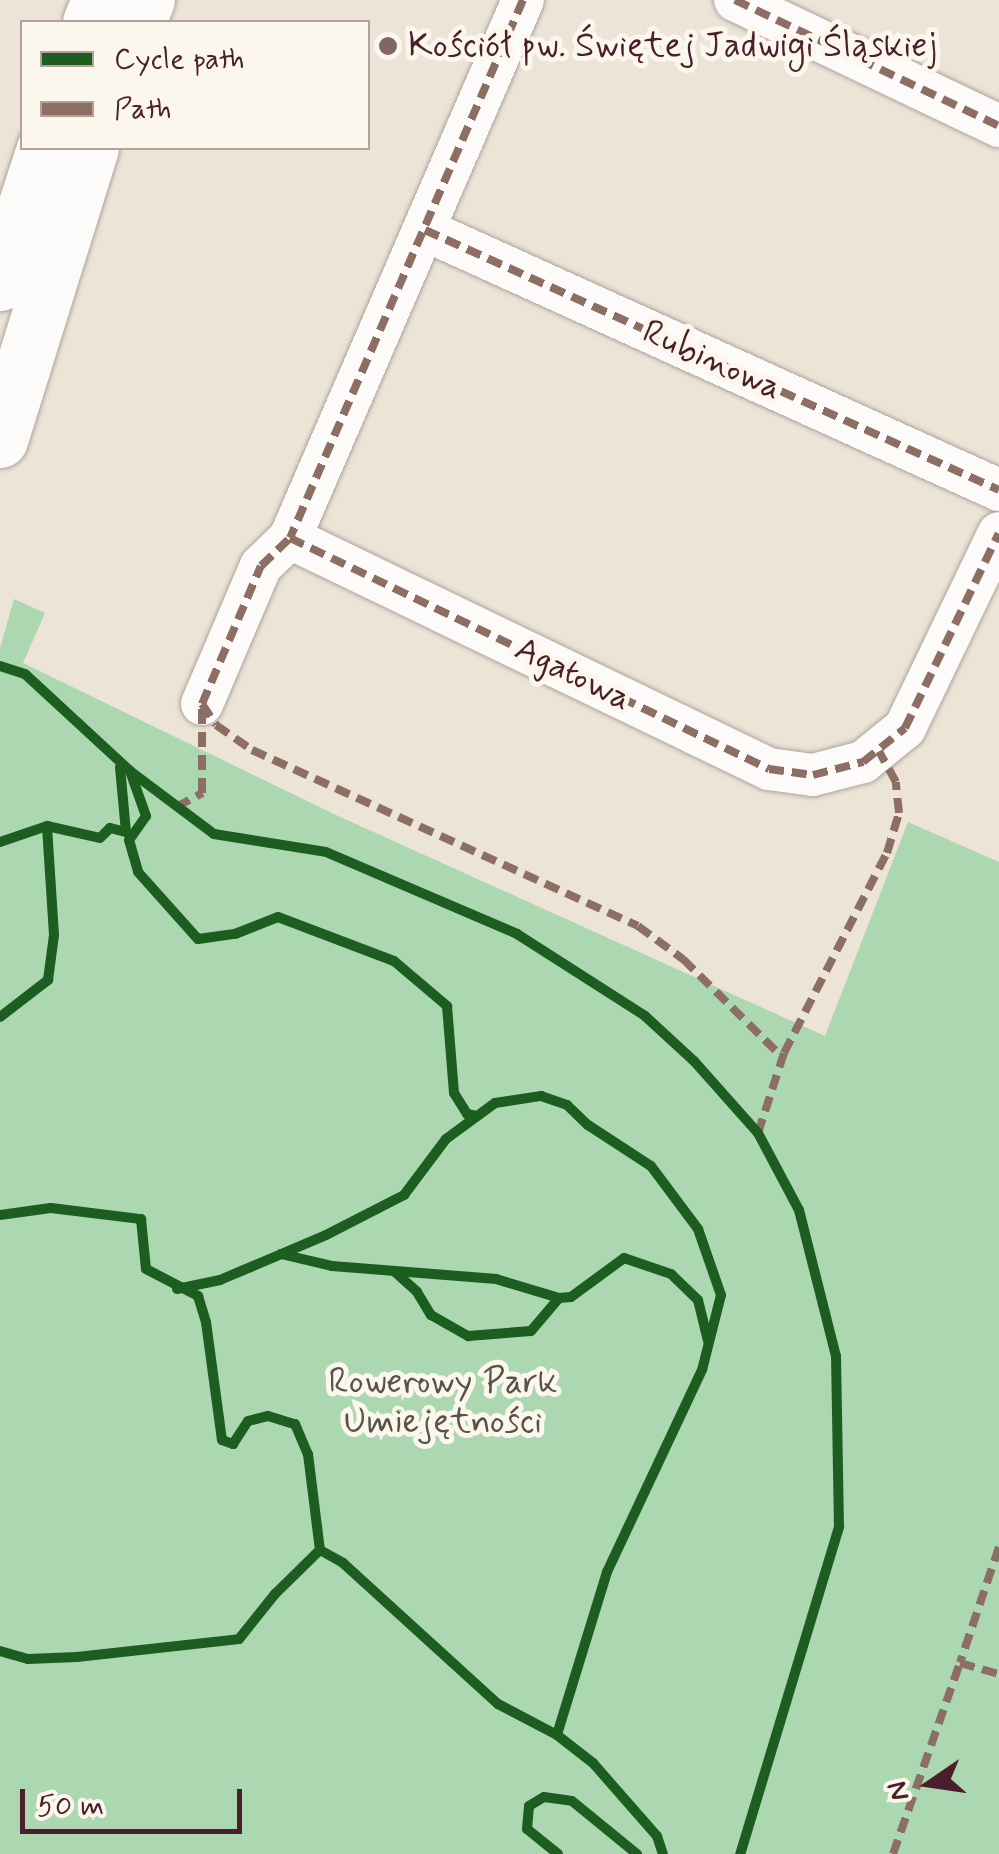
<!DOCTYPE html>
<meta charset="utf-8">
<style>
body{margin:0}
#map{position:relative;width:999px;height:1854px;overflow:hidden;background:#ece4d6;font-family:Mynerve,sans-serif}
div>[style]{position:absolute}
[style*='--x']{left:calc(var(--x)*1px);top:calc(var(--y)*1px);width:calc(var(--w)*1px);rotate:calc(var(--a)*1deg)}
.green>*{inset:0;background:#abd7b1}
.roads{filter:drop-shadow(0 0 2px #aea49d) drop-shadow(0 0 2px #aea49d)}
.minor>*{height:42px;margin:-21px;padding:0 21px;transform-origin:21px;border-radius:21px;background:#fcfbf9}
.major>*{height:55px;margin:-27.5px;padding:0 27.5px;transform-origin:27.5px;border-radius:27.5px;background:#fcfbf9}
.quiet>*{height:8px;margin-top:-4px;transform-origin:0;background:repeating-linear-gradient(90deg,#8d6e63 0 15px,transparent 0 23px)}
.cycleway>*{height:10px;margin:-5px;padding:0 5px;transform-origin:5px;border-radius:5px;background:#1b5e20}
.dots>*{width:28px;height:28px;translate:-50% -50%;box-sizing:border-box;border:5px solid #fbf7ec;border-radius:50%}
span{translate:-50% -50%;white-space:nowrap;text-align:center;line-height:1.15;-webkit-text-stroke:10px #fbf7ec;paint-order:stroke}
.poi-label{font-size:35px;color:#4a1f2b}
.left{translate:0 -50%;text-align:left}
.street-label{font-size:35px;color:#4a1f2b}
.park-label{font-size:35px;color:#57534a}
.legend{position:absolute;left:20px;top:20px;width:350px;height:130px;box-sizing:border-box;background:#fbf7ec;border:2px solid #b4a19f;margin:0;padding:12px 18px;list-style:none;font-size:30px;color:#4a1f2b}
.legend li{display:flex;align-items:center;gap:20px;height:50px}
.legend b{width:50px;border:2px solid #b4a19f}
.north{position:absolute;left:879px;top:1734px;width:100px;height:100px;-webkit-text-stroke:8px #fbf7ec;paint-order:stroke;rotate:257deg;font-size:28px;font-weight:700;line-height:40px;text-align:center;color:#4a1f2b}
.north::after{content:'';display:block;margin:auto;width:35px;height:45px;background:#4a1f2b;clip-path:polygon(50% 0,100% 100%,50% 72%,0 100%)}
.scale{position:absolute;left:20px;top:1789px;width:222px;height:45px;box-sizing:border-box;border:5px solid #4a1f2b;border-top:0;padding-left:12px;font-size:30px;line-height:35px;white-space:nowrap;color:#4a1f2b;-webkit-text-stroke:8px #fbf7ec;paint-order:stroke}
</style>
<div id="map">
<div class="green">
<div style="clip-path:polygon(14px 599px,45px 613px,23px 663px,336px 815px,825px 1036px,908px 822px,999px 862px,999px 1854px,0 1854px,0 648px)"></div>
</div>
<div class="roads">
<div class="minor">
<div style="--x:523;--y:0;--w:586;--a:113.42"></div>
<div style="--x:290;--y:538;--w:532;--a:25.75"></div>
<div style="--x:769;--y:769;--w:44;--a:7.8"></div>
<div style="--x:813;--y:775;--w:52;--a:-14.6"></div>
<div style="--x:863;--y:762;--w:54;--a:-39"></div>
<div style="--x:905;--y:728;--w:216;--a:-64.3"></div>
<div style="--x:735;--y:0;--w:293;--a:25.5"></div>
<div style="--x:425;--y:230;--w:630;--a:24.37"></div>
<div style="--x:202;--y:704;--w:150;--a:-66.9"></div>
<div style="--x:261;--y:566;--w:40;--a:-44"></div>
</div>
<div class="major">
<div style="--x:90;--y:22;--w:24;--a:-68"></div>
<div style="--x:138;--y:22;--w:24;--a:-68"></div>
<div style="--x:0;--y:283;--w:142;--a:-71.9"></div>
<div style="--x:0;--y:440;--w:306;--a:-72.7"></div>
</div>
</div>
<div class="quiet">
<div style="--x:523;--y:0;--w:586;--a:113.42"></div>
<div style="--x:290;--y:538;--w:532;--a:25.75"></div>
<div style="--x:769;--y:769;--w:44;--a:7.8"></div>
<div style="--x:813;--y:775;--w:52;--a:-14.6"></div>
<div style="--x:863;--y:762;--w:54;--a:-39"></div>
<div style="--x:905;--y:728;--w:216;--a:-64.3"></div>
<div style="--x:735;--y:0;--w:293;--a:25.5"></div>
<div style="--x:425;--y:230;--w:630;--a:24.37"></div>
<div style="--x:202;--y:704;--w:25;--a:56"></div>
<div style="--x:216;--y:725;--w:44;--a:34.8"></div>
<div style="--x:252;--y:750;--w:424;--a:24.5"></div>
<div style="--x:638;--y:926;--w:56;--a:36.3"></div>
<div style="--x:683;--y:959;--w:141;--a:44.7"></div>
<div style="--x:176;--y:807;--w:30;--a:-28"></div>
<div style="--x:202;--y:793;--w:89;--a:-90"></div>
<div style="--x:202;--y:704;--w:150;--a:-66.9"></div>
<div style="--x:261;--y:566;--w:40;--a:-44"></div>
<div style="--x:758;--y:1133;--w:84;--a:-72"></div>
<div style="--x:784;--y:1053;--w:225;--a:-62.8"></div>
<div style="--x:887;--y:853;--w:42;--a:-73.3"></div>
<div style="--x:899;--y:813;--w:31;--a:-96"></div>
<div style="--x:896;--y:782;--w:35;--a:-119"></div>
<div style="--x:999;--y:1547;--w:122;--a:108.6"></div>
<div style="--x:960;--y:1663;--w:41;--a:15.8"></div>
<div style="--x:893;--y:1854;--w:202;--a:-70.7"></div>
</div>
<div class="cycleway">
<div style="--x:0;--y:666;--w:26;--a:18"></div>
<div style="--x:25;--y:674;--w:143;--a:42.7"></div>
<div style="--x:130;--y:771;--w:105;--a:36.9"></div>
<div style="--x:214;--y:834;--w:113;--a:9.1"></div>
<div style="--x:326;--y:852;--w:208;--a:23.2"></div>
<div style="--x:517;--y:934;--w:152;--a:32.6"></div>
<div style="--x:645;--y:1016;--w:67;--a:42.6"></div>
<div style="--x:694;--y:1061;--w:96;--a:48.4"></div>
<div style="--x:758;--y:1133;--w:87;--a:62"></div>
<div style="--x:799;--y:1210;--w:151;--a:75.8"></div>
<div style="--x:836;--y:1356;--w:171;--a:89"></div>
<div style="--x:839;--y:1527;--w:342;--a:106.8"></div>
<div style="--x:130;--y:771;--w:48;--a:70.4"></div>
<div style="--x:146;--y:816;--w:29;--a:125"></div>
<div style="--x:129;--y:840;--w:33;--a:74"></div>
<div style="--x:138;--y:872;--w:90;--a:48.2"></div>
<div style="--x:198;--y:939;--w:37;--a:-8"></div>
<div style="--x:235;--y:934;--w:46;--a:-21.6"></div>
<div style="--x:278;--y:917;--w:124;--a:20.8"></div>
<div style="--x:394;--y:961;--w:70;--a:40.3"></div>
<div style="--x:447;--y:1006;--w:87;--a:85.4"></div>
<div style="--x:454;--y:1093;--w:25;--a:58"></div>
<div style="--x:467;--y:1114;--w:10;--a:11"></div>
<div style="--x:0;--y:842;--w:50;--a:-18.8"></div>
<div style="--x:47;--y:826;--w:54;--a:12.8"></div>
<div style="--x:100;--y:838;--w:14;--a:-45"></div>
<div style="--x:110;--y:828;--w:16;--a:14"></div>
<div style="--x:126;--y:832;--w:65;--a:-95.3"></div>
<div style="--x:0;--y:1017;--w:61;--a:-37.6"></div>
<div style="--x:48;--y:980;--w:45;--a:-82.4"></div>
<div style="--x:54;--y:935;--w:109;--a:-93.7"></div>
<div style="--x:0;--y:1215;--w:51;--a:-7.8"></div>
<div style="--x:51;--y:1208;--w:91;--a:7"></div>
<div style="--x:141;--y:1219;--w:50;--a:84.3"></div>
<div style="--x:146;--y:1269;--w:59;--a:27.4"></div>
<div style="--x:198;--y:1296;--w:27;--a:73"></div>
<div style="--x:206;--y:1322;--w:119;--a:82.3"></div>
<div style="--x:222;--y:1440;--w:12;--a:20"></div>
<div style="--x:233;--y:1444;--w:27;--a:-57"></div>
<div style="--x:248;--y:1421;--w:21;--a:-14"></div>
<div style="--x:268;--y:1416;--w:28;--a:17"></div>
<div style="--x:295;--y:1424;--w:33;--a:67"></div>
<div style="--x:308;--y:1454;--w:97;--a:82.9"></div>
<div style="--x:281;--y:1254;--w:52;--a:13.2"></div>
<div style="--x:332;--y:1266;--w:165;--a:4.5"></div>
<div style="--x:496;--y:1279;--w:66;--a:16.8"></div>
<div style="--x:559;--y:1298;--w:12;--a:-5"></div>
<div style="--x:571;--y:1297;--w:66;--a:-36.3"></div>
<div style="--x:624;--y:1258;--w:50;--a:18.8"></div>
<div style="--x:671;--y:1274;--w:37;--a:44"></div>
<div style="--x:698;--y:1300;--w:42;--a:76.3"></div>
<div style="--x:394;--y:1271;--w:31;--a:42"></div>
<div style="--x:417;--y:1292;--w:27;--a:59"></div>
<div style="--x:431;--y:1315;--w:43;--a:29.6"></div>
<div style="--x:468;--y:1336;--w:63;--a:-4.5"></div>
<div style="--x:531;--y:1331;--w:43;--a:-49.7"></div>
<div style="--x:177;--y:1289;--w:44;--a:-11.8"></div>
<div style="--x:220;--y:1280;--w:115;--a:-23"></div>
<div style="--x:326;--y:1235;--w:88;--a:-27.1"></div>
<div style="--x:404;--y:1195;--w:70;--a:-53.1"></div>
<div style="--x:446;--y:1139;--w:61;--a:-36.3"></div>
<div style="--x:495;--y:1103;--w:47;--a:-8.7"></div>
<div style="--x:541;--y:1096;--w:28;--a:19"></div>
<div style="--x:567;--y:1105;--w:29;--a:44"></div>
<div style="--x:588;--y:1125;--w:75;--a:33.1"></div>
<div style="--x:651;--y:1166;--w:79;--a:53.3"></div>
<div style="--x:698;--y:1229;--w:70;--a:70.8"></div>
<div style="--x:721;--y:1295;--w:77;--a:104.2"></div>
<div style="--x:702;--y:1370;--w:223;--a:115.2"></div>
<div style="--x:607;--y:1572;--w:170;--a:107.1"></div>
<div style="--x:0;--y:1651;--w:29;--a:16"></div>
<div style="--x:28;--y:1659;--w:49;--a:-2.3"></div>
<div style="--x:77;--y:1657;--w:163;--a:-6.3"></div>
<div style="--x:239;--y:1639;--w:58;--a:-51.3"></div>
<div style="--x:275;--y:1594;--w:63;--a:-44.4"></div>
<div style="--x:320;--y:1550;--w:26;--a:29"></div>
<div style="--x:343;--y:1563;--w:210;--a:42.3"></div>
<div style="--x:498;--y:1704;--w:67;--a:27.7"></div>
<div style="--x:557;--y:1735;--w:46;--a:37.9"></div>
<div style="--x:593;--y:1763;--w:97;--a:48.8"></div>
<div style="--x:657;--y:1836;--w:19;--a:72"></div>
<div style="--x:558;--y:1854;--w:40;--a:-141"></div>
<div style="--x:527;--y:1829;--w:23;--a:-85"></div>
<div style="--x:529;--y:1806;--w:17;--a:-31"></div>
<div style="--x:544;--y:1797;--w:28;--a:8"></div>
<div style="--x:572;--y:1801;--w:84;--a:39.2"></div>
</div>
<div class="dots">
<div style="left:388px;top:46px;background:#836467"></div>
</div>
<div class="poi-label">
<span class="left" style="left:408px;top:46px">Kościół pw. Świętej Jadwigi Śląskiej</span>
</div>
<div class="street-label">
<span style="left:712px;top:360px;rotate:24deg">Rubinowa</span>
<span style="left:573px;top:674px;rotate:26deg">Agatowa</span>
</div>
<div class="park-label">
<span style="left:443px;top:1402px">Rowerowy Park<br>Umiejętności</span>
</div>
<ul class="legend">
<li><b style="height:12px;background:#1b5e20"></b>Cycle path</li>
<li><b style="height:12px;background:#8d6e63"></b>Path</li>
</ul>
<div class="north">N</div>
<div class="scale">50 m</div>
</div>
